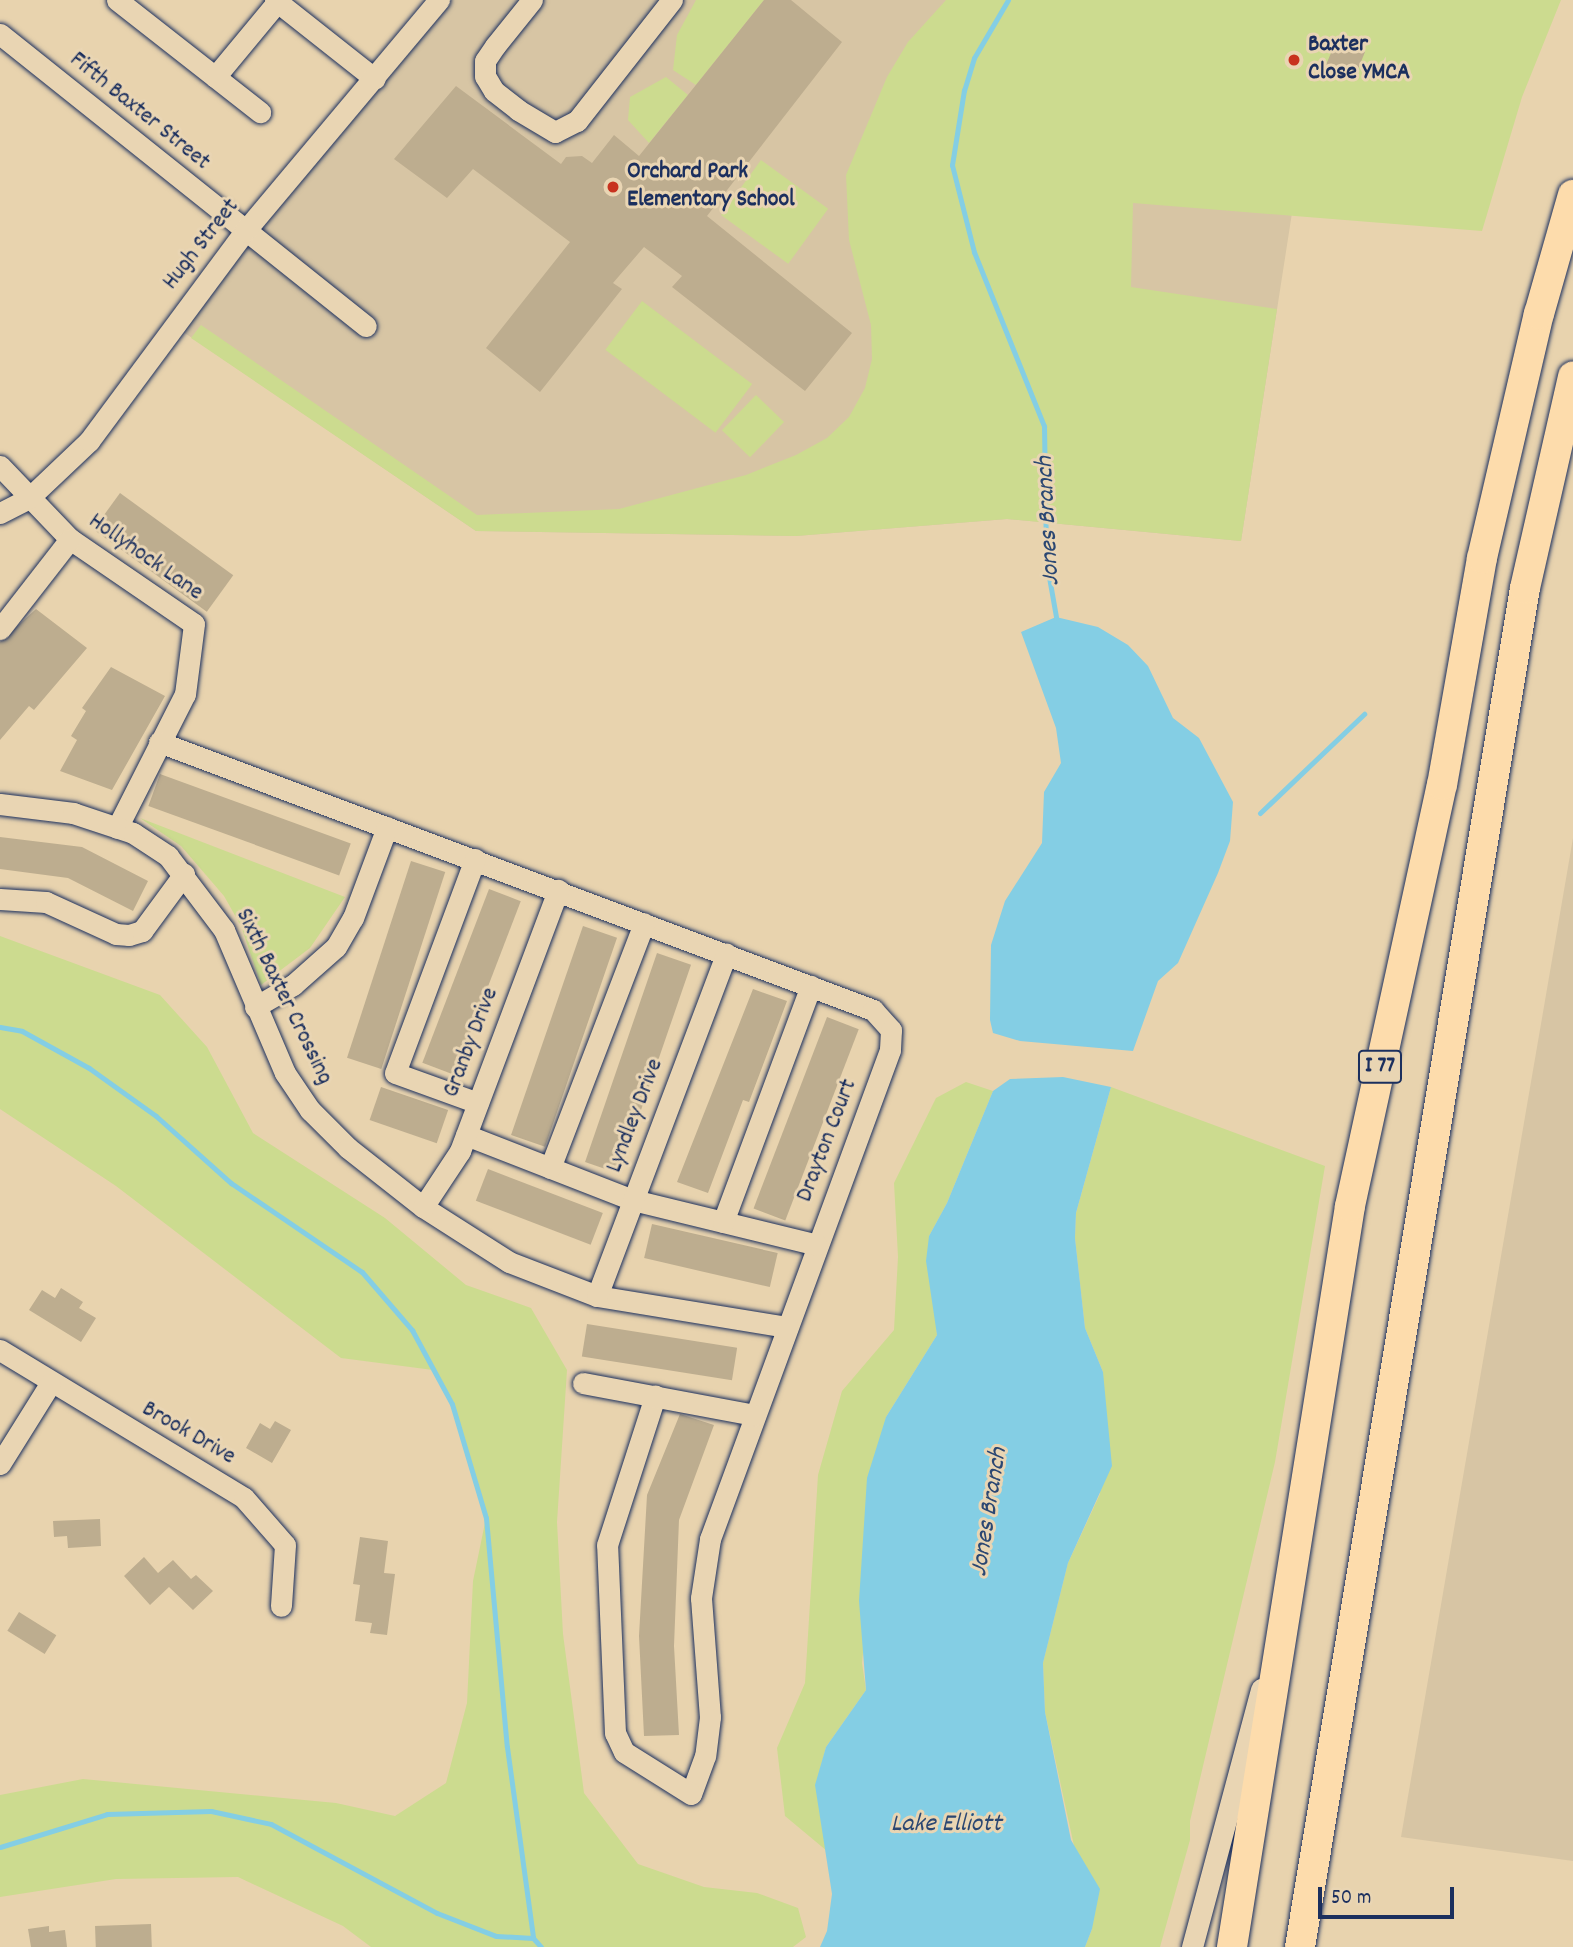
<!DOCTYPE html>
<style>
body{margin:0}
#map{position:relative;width:1573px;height:1947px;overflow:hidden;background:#e8d3ae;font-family:Dekko,sans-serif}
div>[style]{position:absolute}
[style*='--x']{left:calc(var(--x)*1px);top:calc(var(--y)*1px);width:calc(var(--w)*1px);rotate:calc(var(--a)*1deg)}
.built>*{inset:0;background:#d7c5a4}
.green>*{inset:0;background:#ccdb8f;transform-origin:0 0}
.water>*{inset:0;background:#84cee4}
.stream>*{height:5px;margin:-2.5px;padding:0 2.5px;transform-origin:2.5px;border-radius:2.5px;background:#84cee4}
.building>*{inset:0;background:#bdad8f;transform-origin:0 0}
.roads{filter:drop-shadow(0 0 2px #1b2f5e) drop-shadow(0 0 2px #1b2f5e)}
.minor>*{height:21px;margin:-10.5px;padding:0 10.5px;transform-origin:10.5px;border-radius:10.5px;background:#e9d5b3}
.highway>*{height:30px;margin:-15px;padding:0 15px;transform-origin:15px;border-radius:15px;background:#fddcac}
.dots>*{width:19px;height:19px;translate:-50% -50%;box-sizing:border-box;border:4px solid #e9d5b3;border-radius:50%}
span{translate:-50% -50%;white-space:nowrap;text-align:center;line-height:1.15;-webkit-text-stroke:6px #e9d5b3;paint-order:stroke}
.shield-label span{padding:2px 5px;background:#e9d5b3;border:2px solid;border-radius:5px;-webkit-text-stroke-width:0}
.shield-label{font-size:23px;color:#1b2f5e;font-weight:700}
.poi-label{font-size:24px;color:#1b2f5e;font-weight:700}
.left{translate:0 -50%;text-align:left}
.street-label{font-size:24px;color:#1b2f5e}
.water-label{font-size:26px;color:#2b4772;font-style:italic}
.scale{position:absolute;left:1318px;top:1887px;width:136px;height:32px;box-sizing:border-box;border:4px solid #1b2f5e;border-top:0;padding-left:9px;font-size:21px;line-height:24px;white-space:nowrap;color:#1b2f5e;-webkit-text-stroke:5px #e9d5b3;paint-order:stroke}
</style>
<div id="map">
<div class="built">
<div style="clip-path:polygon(439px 0,1083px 0,1070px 198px,1292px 213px,1241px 541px,1007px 519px,796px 536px,476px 531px,173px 325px)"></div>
<div style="clip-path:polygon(1573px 838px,1573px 1861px,1401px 1837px)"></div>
</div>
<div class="green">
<div style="clip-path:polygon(696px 0,764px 0,696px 85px,673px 70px,677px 35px)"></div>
<div style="clip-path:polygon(946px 0,1561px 0,1522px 97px,1482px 231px,1133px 203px,1131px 287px,1277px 309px,1241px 541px,1007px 519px,796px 536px,476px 531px,191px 338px,201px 325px,477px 515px,619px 509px,746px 475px,796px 455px,827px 438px,849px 417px,865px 388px,872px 359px,871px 325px,849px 240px,846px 175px,887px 77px,908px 42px)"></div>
<div style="clip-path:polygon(666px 77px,688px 95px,649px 143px,628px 120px,630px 97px)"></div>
<div style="left:761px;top:160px;width:83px;height:68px;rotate:36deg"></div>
<div style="left:642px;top:301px;width:138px;height:61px;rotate:37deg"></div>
<div style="left:756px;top:395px;width:39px;height:49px;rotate:44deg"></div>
<div style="clip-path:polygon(140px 818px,345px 897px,310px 948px,261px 985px,241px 926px,224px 896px,181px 846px)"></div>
<div style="clip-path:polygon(0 936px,160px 995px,207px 1047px,253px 1133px,385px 1218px,466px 1285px,531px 1308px,567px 1370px,557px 1522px,563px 1634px,584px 1793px,638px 1864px,704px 1887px,757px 1893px,798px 1908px,806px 1937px,793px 1947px,371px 1947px,343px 1926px,238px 1877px,116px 1879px,0 1897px,0 1795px,83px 1779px,336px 1803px,395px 1816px,446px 1783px,467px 1703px,473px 1581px,486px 1518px,452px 1404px,433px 1370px,341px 1358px,116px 1186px,0 1109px)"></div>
<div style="clip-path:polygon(966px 1082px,993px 1091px,947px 1203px,929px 1236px,937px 1335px,886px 1417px,862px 1663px,866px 1690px,826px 1747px,816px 1785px,827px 1851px,785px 1816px,777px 1748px,805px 1683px,818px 1475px,842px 1391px,894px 1330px,898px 1257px,894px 1183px,936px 1098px)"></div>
<div style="clip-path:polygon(1111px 1087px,1325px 1166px,1275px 1462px,1190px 1821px,1190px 1840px,1160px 1947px,1085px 1947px,1092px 1929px,1045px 1712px,1043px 1663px,1068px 1563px,1100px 1494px,1103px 1372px,1085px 1328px,1075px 1238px,1076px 1213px)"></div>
</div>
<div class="water">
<div style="clip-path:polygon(1056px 617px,1098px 627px,1128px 645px,1148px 666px,1173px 718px,1199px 738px,1233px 802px,1230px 841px,1218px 873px,1178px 963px,1158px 981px,1133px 1051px,1020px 1041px,993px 1033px,990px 1020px,991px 945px,1005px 901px,1042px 843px,1044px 792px,1061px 763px,1056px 728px,1021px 632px)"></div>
<div style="clip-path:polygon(1063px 1077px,1111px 1087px,1076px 1213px,1075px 1238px,1085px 1328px,1103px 1372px,1112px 1466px,1068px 1563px,1043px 1663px,1045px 1712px,1071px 1840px,1100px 1889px,1092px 1929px,1085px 1947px,820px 1947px,827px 1931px,832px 1894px,815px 1785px,826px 1747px,866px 1690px,859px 1601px,867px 1478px,886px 1417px,937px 1335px,926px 1261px,929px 1236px,947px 1203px,993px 1091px,1010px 1079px)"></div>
</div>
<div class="stream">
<div style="--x:1008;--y:0;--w:67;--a:120.4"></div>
<div style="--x:974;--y:58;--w:34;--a:107"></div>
<div style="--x:964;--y:90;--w:76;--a:99.1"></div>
<div style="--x:952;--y:165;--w:90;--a:75.8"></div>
<div style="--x:974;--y:252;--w:188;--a:68.1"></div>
<div style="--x:1044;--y:426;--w:134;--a:89.1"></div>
<div style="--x:1046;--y:560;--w:58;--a:80"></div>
<div style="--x:1260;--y:813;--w:144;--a:-43.6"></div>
<div style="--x:0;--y:1027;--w:22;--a:10"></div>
<div style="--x:22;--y:1031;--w:77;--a:28.9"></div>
<div style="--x:89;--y:1068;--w:82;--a:35.6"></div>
<div style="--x:156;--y:1116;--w:101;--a:41.8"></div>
<div style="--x:231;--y:1183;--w:158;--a:34.2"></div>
<div style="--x:362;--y:1272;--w:77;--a:49.2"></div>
<div style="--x:412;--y:1330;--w:84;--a:61.6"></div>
<div style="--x:452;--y:1404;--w:119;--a:73.4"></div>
<div style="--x:486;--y:1518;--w:230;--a:84.8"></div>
<div style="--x:507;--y:1747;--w:193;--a:82.2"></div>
<div style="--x:533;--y:1938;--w:12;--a:48"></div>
<div style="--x:0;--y:1847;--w:112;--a:-17.1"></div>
<div style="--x:107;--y:1814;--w:104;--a:-1.7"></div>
<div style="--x:211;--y:1811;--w:61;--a:12.2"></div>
<div style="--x:271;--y:1824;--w:188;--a:28.2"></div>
<div style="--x:437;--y:1913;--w:63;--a:21.3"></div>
<div style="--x:496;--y:1936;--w:37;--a:3"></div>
</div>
<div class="building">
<div style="clip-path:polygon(764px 0,791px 0,842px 42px,707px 216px,852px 333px,805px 391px,672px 287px,682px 276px,644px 247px,613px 283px,622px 289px,540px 392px,486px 348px,570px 242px,473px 169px,447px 198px,394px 159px,456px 86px,561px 164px,566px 157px,582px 156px,592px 163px,614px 135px,639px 156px)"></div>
<div style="clip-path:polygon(1336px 41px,1365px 52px,1358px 69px,1349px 65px,1343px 80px,1323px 72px)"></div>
<div style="left:120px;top:493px;width:140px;height:45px;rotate:36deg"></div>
<div style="clip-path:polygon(36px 609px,87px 648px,34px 710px,29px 706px,0 740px,0 642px)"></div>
<div style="clip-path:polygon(111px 667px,165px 696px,112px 790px,60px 771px,77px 740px,71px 736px,86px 711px,82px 708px)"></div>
<div style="left:160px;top:774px;width:203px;height:34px;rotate:20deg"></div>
<div style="clip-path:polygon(0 837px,82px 847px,148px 881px,133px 911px,68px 878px,0 869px)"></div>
<div style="left:411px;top:861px;width:36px;height:207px;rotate:18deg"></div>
<div style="left:489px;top:889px;width:34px;height:186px;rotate:21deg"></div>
<div style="left:583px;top:926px;width:36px;height:221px;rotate:19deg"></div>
<div style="left:657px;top:953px;width:36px;height:221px;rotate:19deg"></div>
<div style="clip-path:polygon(753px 989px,787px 1001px,749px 1102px,743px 1100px,708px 1193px,677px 1182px)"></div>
<div style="left:827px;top:1017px;width:34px;height:205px;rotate:21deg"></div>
<div style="left:381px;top:1087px;width:71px;height:35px;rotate:19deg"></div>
<div style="left:488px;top:1169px;width:123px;height:34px;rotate:21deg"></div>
<div style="left:652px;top:1224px;width:129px;height:35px;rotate:13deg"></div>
<div style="clip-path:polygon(61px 1288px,83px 1302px,79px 1308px,96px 1318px,81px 1342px,29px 1310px,42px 1290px,55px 1298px)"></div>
<div style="left:587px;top:1324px;width:152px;height:33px;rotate:9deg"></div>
<div style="clip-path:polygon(680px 1414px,714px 1425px,679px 1520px,674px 1646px,679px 1735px,644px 1736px,639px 1636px,647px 1495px)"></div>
<div style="clip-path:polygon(275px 1421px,291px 1430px,272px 1463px,246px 1448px,260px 1423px,270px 1429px)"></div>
<div style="clip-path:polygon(100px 1519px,101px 1546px,68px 1548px,67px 1536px,54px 1537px,53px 1521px)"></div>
<div style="clip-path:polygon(360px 1537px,388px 1541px,384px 1573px,395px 1574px,387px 1635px,370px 1633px,372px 1623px,355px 1621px,360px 1585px,353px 1584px)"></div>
<div style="clip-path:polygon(144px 1557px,158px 1573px,173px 1560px,191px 1579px,196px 1575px,213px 1591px,193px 1610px,169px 1587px,150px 1605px,124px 1576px)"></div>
<div style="left:19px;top:1612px;width:44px;height:22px;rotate:32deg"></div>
<div style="left:151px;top:1924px;width:23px;height:56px;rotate:88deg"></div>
<div style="clip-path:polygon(49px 1926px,49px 1932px,65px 1930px,67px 1947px,31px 1947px,28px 1929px)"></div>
</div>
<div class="roads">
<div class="minor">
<div style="--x:117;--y:0;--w:182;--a:38.1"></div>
<div style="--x:275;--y:0;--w:127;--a:38.3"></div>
<div style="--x:532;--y:0;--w:59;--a:128.8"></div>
<div style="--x:495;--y:46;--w:18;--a:124"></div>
<div style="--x:485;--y:61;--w:15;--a:90"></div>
<div style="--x:485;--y:76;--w:17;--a:59"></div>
<div style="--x:494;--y:91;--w:31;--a:38"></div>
<div style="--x:518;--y:110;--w:43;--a:30.7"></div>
<div style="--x:555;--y:132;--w:25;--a:-27"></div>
<div style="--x:577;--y:121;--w:154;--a:-51.9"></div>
<div style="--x:0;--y:34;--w:468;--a:38.6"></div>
<div style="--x:215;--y:77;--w:100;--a:-50.3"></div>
<div style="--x:0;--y:466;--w:101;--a:46.2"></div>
<div style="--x:70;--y:539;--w:150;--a:34.4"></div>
<div style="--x:194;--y:624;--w:71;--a:97.3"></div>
<div style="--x:185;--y:694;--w:150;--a:116.9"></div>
<div style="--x:0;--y:513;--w:33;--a:-27"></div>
<div style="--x:29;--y:498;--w:83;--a:-43.5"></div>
<div style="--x:89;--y:441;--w:262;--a:-53.4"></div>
<div style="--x:245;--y:231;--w:302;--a:-50"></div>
<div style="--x:0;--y:629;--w:114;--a:-52.1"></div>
<div style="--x:159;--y:742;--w:763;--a:20.57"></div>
<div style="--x:873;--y:1010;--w:27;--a:48"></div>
<div style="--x:891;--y:1030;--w:20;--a:93"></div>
<div style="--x:890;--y:1050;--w:521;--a:110.21"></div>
<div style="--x:710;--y:1539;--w:60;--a:98.7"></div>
<div style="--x:701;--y:1598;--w:119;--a:85.7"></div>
<div style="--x:710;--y:1717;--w:39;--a:97"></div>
<div style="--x:705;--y:1756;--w:40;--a:110.2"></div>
<div style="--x:691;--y:1794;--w:79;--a:-147.9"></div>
<div style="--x:624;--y:1752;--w:21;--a:-115"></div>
<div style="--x:615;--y:1733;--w:188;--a:-92.4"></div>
<div style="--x:607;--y:1545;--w:157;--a:-72.1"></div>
<div style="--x:0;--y:804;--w:74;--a:7"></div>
<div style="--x:73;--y:813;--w:63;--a:18.4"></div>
<div style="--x:133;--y:833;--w:42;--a:33.3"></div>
<div style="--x:168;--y:856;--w:93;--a:52.9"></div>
<div style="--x:224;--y:930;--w:155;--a:66.9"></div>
<div style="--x:285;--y:1073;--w:45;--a:56"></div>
<div style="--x:310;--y:1110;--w:54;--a:45"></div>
<div style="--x:348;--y:1148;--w:95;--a:38.2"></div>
<div style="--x:423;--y:1207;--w:102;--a:32.6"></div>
<div style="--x:509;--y:1262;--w:94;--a:21.1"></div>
<div style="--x:597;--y:1296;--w:193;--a:9.3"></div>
<div style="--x:475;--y:859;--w:228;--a:110.5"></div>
<div style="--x:395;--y:1073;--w:88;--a:19.9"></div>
<div style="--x:0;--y:899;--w:46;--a:3.7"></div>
<div style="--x:46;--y:902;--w:77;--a:24.6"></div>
<div style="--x:116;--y:934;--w:13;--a:4"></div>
<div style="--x:129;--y:935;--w:14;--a:-17"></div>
<div style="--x:142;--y:931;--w:71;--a:-53.6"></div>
<div style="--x:255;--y:1007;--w:44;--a:-30.1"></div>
<div style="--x:293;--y:985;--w:57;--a:-41.5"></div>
<div style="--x:336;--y:947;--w:34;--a:-60"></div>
<div style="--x:353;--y:918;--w:97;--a:-69.5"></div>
<div style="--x:466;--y:1135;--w:179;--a:21.3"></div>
<div style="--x:633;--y:1200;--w:189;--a:13.7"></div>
<div style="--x:550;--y:1168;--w:262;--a:-69"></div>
<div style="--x:423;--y:1207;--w:67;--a:-56.5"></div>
<div style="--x:460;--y:1151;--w:279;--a:-69.4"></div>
<div style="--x:723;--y:1222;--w:252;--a:-69.6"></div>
<div style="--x:597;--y:1296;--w:366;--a:-69.3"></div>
<div style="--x:0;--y:1350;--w:285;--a:31.2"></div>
<div style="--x:244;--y:1498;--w:62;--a:48.9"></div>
<div style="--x:285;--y:1545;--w:61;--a:93.8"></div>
<div style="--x:583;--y:1383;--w:174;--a:10.6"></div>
<div style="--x:0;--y:1464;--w:94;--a:-58"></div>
<div style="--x:1192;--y:1947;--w:267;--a:-75"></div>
</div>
<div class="highway">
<div style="--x:1232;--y:1947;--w:750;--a:-80.95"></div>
<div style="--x:1350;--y:1206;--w:431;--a:-77.7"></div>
<div style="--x:1442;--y:785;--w:230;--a:-80"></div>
<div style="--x:1482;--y:558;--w:251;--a:-76.9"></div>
<div style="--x:1539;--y:314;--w:124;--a:-74.1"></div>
<div style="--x:1300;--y:1947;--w:1377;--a:-80.6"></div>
<div style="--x:1525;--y:588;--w:217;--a:-77.2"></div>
</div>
</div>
<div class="dots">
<div style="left:1294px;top:60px;background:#c8321e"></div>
<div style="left:613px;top:187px;background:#c8321e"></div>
</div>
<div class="shield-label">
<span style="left:1380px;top:1067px">I 77</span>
</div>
<div class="poi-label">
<span class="left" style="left:1308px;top:60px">Baxter<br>Close YMCA</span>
<span class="left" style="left:627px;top:187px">Orchard Park<br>Elementary School</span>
</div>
<div class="street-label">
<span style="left:139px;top:112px;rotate:39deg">Fifth Baxter Street</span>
<span style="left:202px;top:245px;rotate:-52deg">Hugh Street</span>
<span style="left:145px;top:558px;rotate:35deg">Hollyhock Lane</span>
<span style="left:283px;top:997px;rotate:64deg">Sixth Baxter Crossing</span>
<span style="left:472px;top:1043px;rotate:-69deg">Granby Drive</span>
<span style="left:636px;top:1116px;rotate:-69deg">Lyndley Drive</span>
<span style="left:828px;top:1141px;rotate:-69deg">Drayton Court</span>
<span style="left:188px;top:1434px;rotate:30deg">Brook Drive</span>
</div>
<div class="water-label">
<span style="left:1049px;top:521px;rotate:-93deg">Jones Branch</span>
<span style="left:990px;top:1512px;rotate:-81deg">Jones Branch</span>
<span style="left:946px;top:1825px">Lake Elliott</span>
</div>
<div class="scale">50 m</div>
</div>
